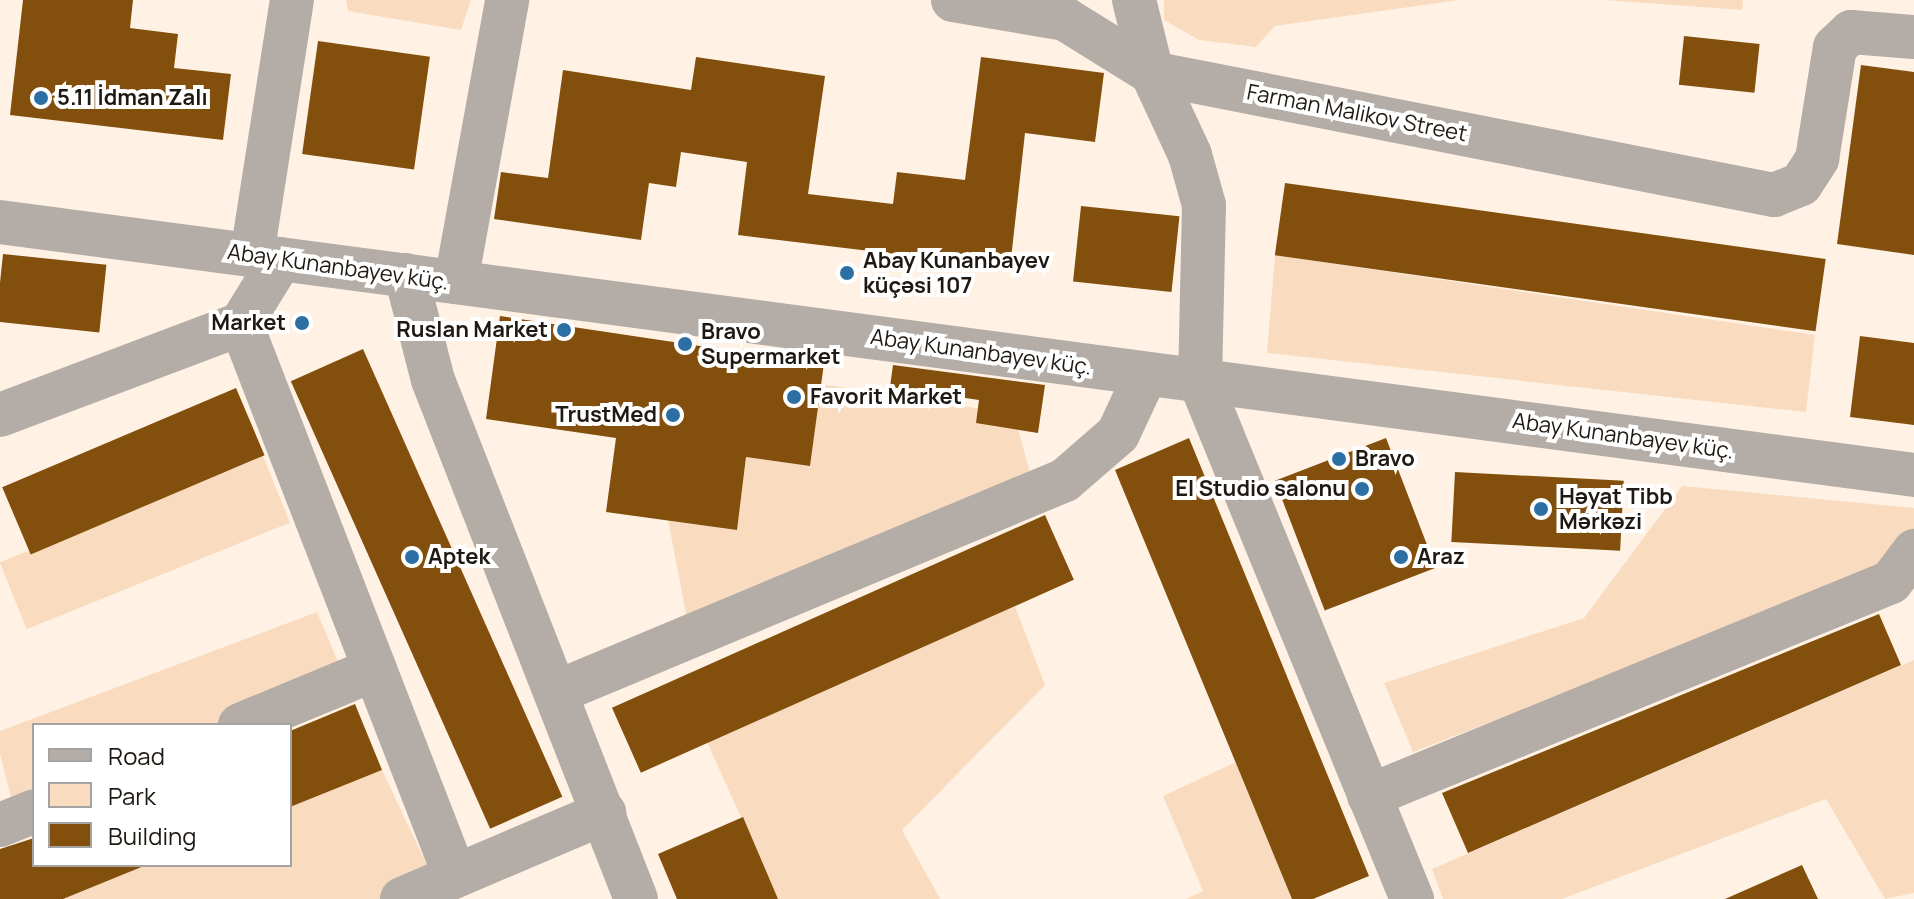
<!DOCTYPE html>
<meta charset="utf-8">
<style>
body{margin:0}
#map{position:relative;width:1914px;height:899px;overflow:hidden;background:#fff2e5;font-family:Manrope,sans-serif}
div>[style]{position:absolute}
[style*='--x']{left:calc(var(--x)*1px);top:calc(var(--y)*1px);width:calc(var(--w)*1px);rotate:calc(var(--a)*1deg)}
.green>*{inset:0;background:#f9dcbf;transform-origin:0 0}
.building>*{inset:0;background:#82500c;transform-origin:0 0}
.minor>*{height:44px;margin:-22px;padding:0 22px;transform-origin:22px;border-radius:22px;background:#b4ada7}
.dots>*{width:22px;height:22px;translate:-50% -50%;box-sizing:border-box;border:4px solid #fff;border-radius:50%}
span{translate:-50% -50%;white-space:nowrap;text-align:center;line-height:1.15;-webkit-text-stroke:8px #fff;paint-order:stroke}
.poi-label{font-size:22px;color:#1f1913;font-weight:700}
.left{translate:0 -50%;text-align:left}
.right{translate:-100% -50%;text-align:right}
.street-label{font-size:22px;color:#1f1913}
.legend{position:absolute;left:32px;top:723px;width:260px;height:144px;box-sizing:border-box;background:#fff;border:2px solid #a5a3a1;margin:0;padding:10px 14px;list-style:none;font-size:24px;color:#1f1913}
.legend li{display:flex;align-items:center;gap:16px;height:40px}
.legend b{width:40px;border:2px solid #a5a3a1}
</style>
<div id="map">
<div class="green">
<div style="clip-path:polygon(346px 0,471px 0,461px 30px,348px 11px)"></div>
<div style="clip-path:polygon(1164px 0,1459px 0,1275px 26px,1256px 47px,1199px 40px,1164px 20px)"></div>
<div style="clip-path:polygon(1604px 0,1743px 0,1742px 10px)"></div>
<div style="clip-path:polygon(1275px 255px,1815px 335px,1806px 412px,1267px 353px)"></div>
<div style="clip-path:polygon(821px 384px,1014px 414px,1036px 495px,692px 645px,668px 520px,736px 530px,746px 457px,810px 466px)"></div>
<div style="left:263px;top:456px;width:72px;height:284px;rotate:68deg"></div>
<div style="clip-path:polygon(1682px 486px,1914px 508px,1914px 559px,1413px 752px,1384px 683px,1584px 618px)"></div>
<div style="clip-path:polygon(1015px 606px,1045px 685px,902px 830px,940px 899px,778px 899px,706px 740px)"></div>
<div style="clip-path:polygon(317px 612px,355px 702px,290px 728px,34px 725px,34px 832px,21px 837px,0 754px,0 731px)"></div>
<div style="clip-path:polygon(1914px 660px,1914px 893px,1885px 899px,1826px 799px,1562px 899px,1443px 899px,1432px 869px)"></div>
<div style="clip-path:polygon(1236px 762px,1292px 899px,1186px 899px,1203px 891px,1163px 796px)"></div>
<div style="clip-path:polygon(382px 770px,443px 899px,63px 899px,147px 865px,290px 865px,290px 807px)"></div>
</div>
<div class="building">
<div style="clip-path:polygon(23px 0,133px 0,130px 28px,178px 34px,174px 68px,231px 74px,223px 140px,10px 115px)"></div>
<div style="left:1684px;top:36px;width:76px;height:49px;rotate:6deg"></div>
<div style="left:318px;top:41px;width:113px;height:114px;rotate:8deg"></div>
<div style="clip-path:polygon(696px 57px,825px 76px,808px 194px,893px 204px,897px 172px,965px 180px,981px 57px,1104px 73px,1095px 142px,1025px 133px,1010px 268px,738px 235px,747px 162px,681px 152px,676px 187px,649px 183px,641px 240px,494px 219px,501px 172px,548px 178px,563px 70px,691px 90px)"></div>
<div style="clip-path:polygon(1861px 65px,1914px 72px,1914px 255px,1837px 244px)"></div>
<div style="left:1285px;top:183px;width:546px;height:73px;rotate:8deg"></div>
<div style="left:1081px;top:206px;width:99px;height:76px;rotate:6deg"></div>
<div style="left:3px;top:254px;width:104px;height:68px;rotate:6deg"></div>
<div style="clip-path:polygon(500px 316px,760px 355px,761px 348px,825px 356px,810px 466px,746px 457px,737px 530px,606px 512px,616px 438px,486px 419px)"></div>
<div style="clip-path:polygon(1860px 336px,1914px 343px,1914px 425px,1850px 417px)"></div>
<div style="left:363px;top:349px;width:490px;height:79px;rotate:66deg"></div>
<div style="clip-path:polygon(893px 365px,1045px 385px,1038px 433px,976px 423px,979px 400px,890px 387px)"></div>
<div style="left:236px;top:388px;width:73px;height:254px;rotate:67deg"></div>
<div style="clip-path:polygon(1189px 438px,1369px 876px,1313px 899px,1292px 899px,1115px 470px)"></div>
<div style="left:1386px;top:438px;width:139px;height:119px;rotate:69deg"></div>
<div style="left:1455px;top:472px;width:169px;height:70px;rotate:3deg"></div>
<div style="left:1045px;top:515px;width:71px;height:474px;rotate:66deg"></div>
<div style="clip-path:polygon(1879px 614px,1901px 665px,1468px 853px,1442px 793px)"></div>
<div style="clip-path:polygon(355px 704px,382px 770px,290px 807px,290px 731px)"></div>
<div style="clip-path:polygon(743px 817px,778px 899px,677px 899px,658px 854px)"></div>
<div style="clip-path:polygon(34px 838px,34px 865px,144px 866px,63px 899px,0 899px,0 849px)"></div>
<div style="clip-path:polygon(1802px 865px,1818px 899px,1725px 899px)"></div>
</div>
<div class="minor">
<div style="--x:953;--y:0;--w:114;--a:9.6"></div>
<div style="--x:1065;--y:19;--w:102;--a:31.8"></div>
<div style="--x:1152;--y:73;--w:634;--a:11.1"></div>
<div style="--x:1774;--y:195;--w:29;--a:-22"></div>
<div style="--x:1801;--y:184;--w:30;--a:-57"></div>
<div style="--x:1817;--y:159;--w:113;--a:-80.9"></div>
<div style="--x:1835;--y:47;--w:22;--a:-43"></div>
<div style="--x:1851;--y:32;--w:63;--a:4.5"></div>
<div style="--x:1134;--y:0;--w:75;--a:76.1"></div>
<div style="--x:1152;--y:73;--w:90;--a:65.1"></div>
<div style="--x:1190;--y:155;--w:52;--a:74.4"></div>
<div style="--x:1204;--y:205;--w:176;--a:91.3"></div>
<div style="--x:1200;--y:381;--w:560;--a:67.74"></div>
<div style="--x:0;--y:222;--w:1931;--a:7.53"></div>
<div style="--x:252;--y:255;--w:258;--a:-81.1"></div>
<div style="--x:406;--y:275;--w:108;--a:75.6"></div>
<div style="--x:433;--y:380;--w:557;--a:68.64"></div>
<div style="--x:456;--y:282;--w:287;--a:-79.7"></div>
<div style="--x:241;--y:324;--w:592;--a:68.81"></div>
<div style="--x:0;--y:415;--w:258;--a:-20.7"></div>
<div style="--x:241;--y:324;--w:76;--a:-58.4"></div>
<div style="--x:557;--y:692;--w:550;--a:-22.65"></div>
<div style="--x:1065;--y:480;--w:70;--a:-41"></div>
<div style="--x:1118;--y:434;--w:66;--a:-65"></div>
<div style="--x:240;--y:725;--w:146;--a:-22.5"></div>
<div style="--x:1369;--y:796;--w:564;--a:-22.29"></div>
<div style="--x:1891;--y:582;--w:39;--a:-53"></div>
<div style="--x:0;--y:825;--w:37;--a:-22"></div>
<div style="--x:402;--y:899;--w:220;--a:-23.1"></div>
</div>
<div class="dots">
<div style="left:41px;top:98px;background:#2c6fa4"></div>
<div style="left:847px;top:273px;background:#2c6fa4"></div>
<div style="left:302px;top:323px;background:#2c6fa4"></div>
<div style="left:564px;top:330px;background:#2c6fa4"></div>
<div style="left:685px;top:344px;background:#2c6fa4"></div>
<div style="left:794px;top:397px;background:#2c6fa4"></div>
<div style="left:673px;top:415px;background:#2c6fa4"></div>
<div style="left:1339px;top:459px;background:#2c6fa4"></div>
<div style="left:1362px;top:489px;background:#2c6fa4"></div>
<div style="left:1541px;top:509px;background:#2c6fa4"></div>
<div style="left:412px;top:557px;background:#2c6fa4"></div>
<div style="left:1401px;top:557px;background:#2c6fa4"></div>
</div>
<div class="poi-label">
<span class="left" style="left:57px;top:98px">5.11 İdman Zalı</span>
<span class="left" style="left:863px;top:273px">Abay Kunanbayev<br>küçəsi 107</span>
<span class="right" style="left:286px;top:323px">Market</span>
<span class="right" style="left:548px;top:330px">Ruslan Market</span>
<span class="left" style="left:701px;top:344px">Bravo<br>Supermarket</span>
<span class="left" style="left:810px;top:397px">Favorit Market</span>
<span class="right" style="left:657px;top:415px">TrustMed</span>
<span class="left" style="left:1355px;top:459px">Bravo</span>
<span class="right" style="left:1346px;top:489px">El Studio salonu</span>
<span class="left" style="left:1559px;top:509px">Həyat Tibb<br>Mərkəzi</span>
<span class="left" style="left:428px;top:557px">Aptek</span>
<span class="left" style="left:1417px;top:557px">Araz</span>
</div>
<div class="street-label">
<span style="left:1357px;top:113px;rotate:11deg">Farman Malikov Street</span>
<span style="left:338px;top:267px;rotate:8deg">Abay Kunanbayev küç.</span>
<span style="left:981px;top:352px;rotate:8deg">Abay Kunanbayev küç.</span>
<span style="left:1623px;top:436px;rotate:8deg">Abay Kunanbayev küç.</span>
</div>
<ul class="legend">
<li><b style="height:10px;background:#b4ada7"></b>Road</li>
<li><b style="height:22px;background:#f9dcbf"></b>Park</li>
<li><b style="height:22px;background:#82500c"></b>Building</li>
</ul>
</div>
